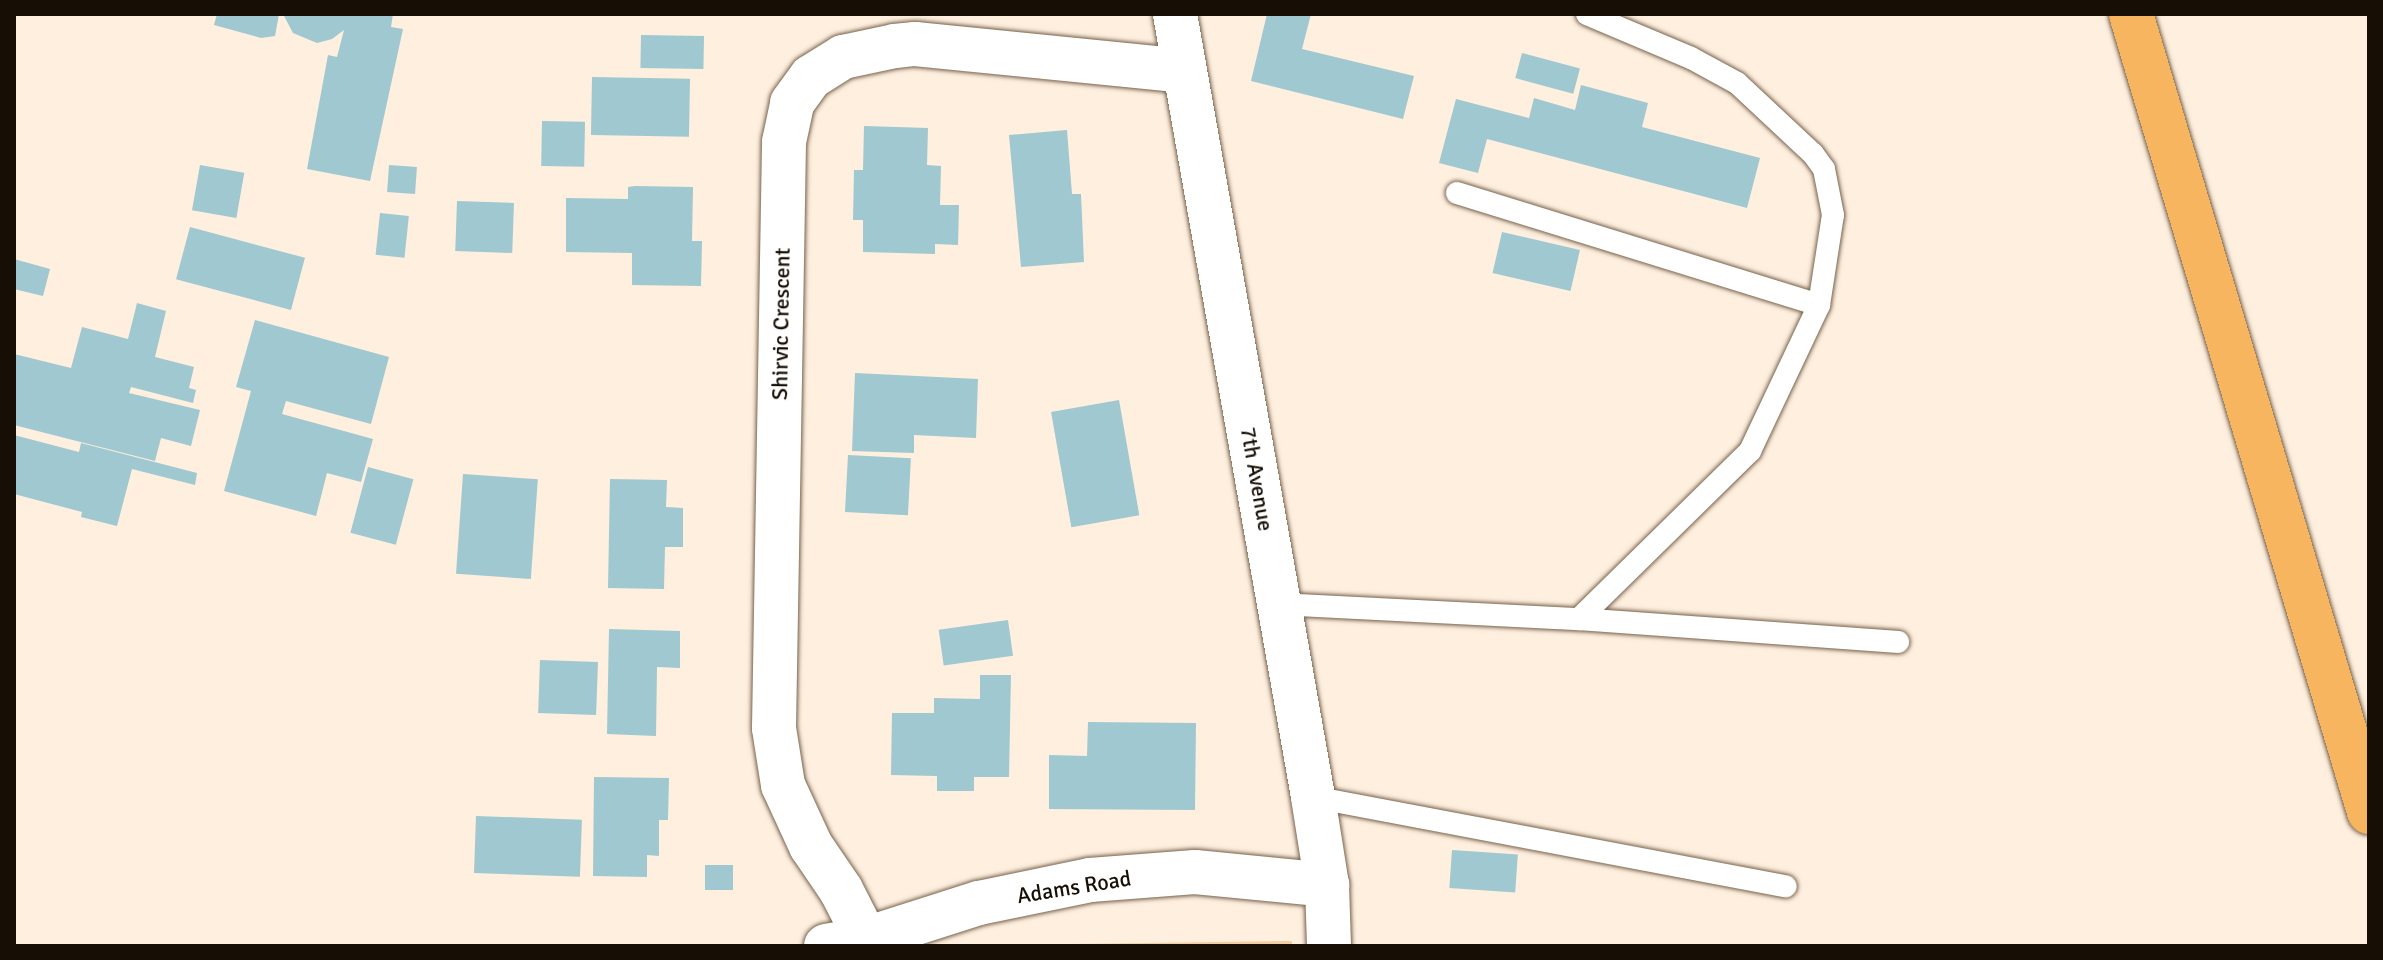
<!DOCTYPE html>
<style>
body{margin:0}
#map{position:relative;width:2383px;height:960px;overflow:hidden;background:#feefdf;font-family:Signika,sans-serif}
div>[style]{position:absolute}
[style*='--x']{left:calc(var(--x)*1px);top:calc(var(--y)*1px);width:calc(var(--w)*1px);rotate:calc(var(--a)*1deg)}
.green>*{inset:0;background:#f3cea2}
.building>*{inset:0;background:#9fc8d0;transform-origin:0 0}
.roads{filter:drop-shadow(0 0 2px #77624b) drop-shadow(0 0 2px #77624b)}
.lane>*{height:22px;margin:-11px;padding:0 11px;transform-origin:11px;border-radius:11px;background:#fff}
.street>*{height:44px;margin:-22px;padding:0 22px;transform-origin:22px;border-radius:22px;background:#fff}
.highway>*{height:44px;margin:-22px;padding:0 22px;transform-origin:22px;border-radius:22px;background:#f8b55f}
span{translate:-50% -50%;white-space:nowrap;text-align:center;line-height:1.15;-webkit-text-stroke:8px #fff;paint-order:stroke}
.street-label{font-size:22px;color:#170f06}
.frame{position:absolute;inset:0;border:16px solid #170f06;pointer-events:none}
</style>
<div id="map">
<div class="green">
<div style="clip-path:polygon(1292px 941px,1292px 946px,1001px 946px,1003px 945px)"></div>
</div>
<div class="building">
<div style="clip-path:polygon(217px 14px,279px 14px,275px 36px,261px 38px,214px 25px)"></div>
<div style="clip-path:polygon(283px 14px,393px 14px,391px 27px,403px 29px,370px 181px,307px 169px,328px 55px,337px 57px,344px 30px,332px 39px,317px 43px,293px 33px)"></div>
<div style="clip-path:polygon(1267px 14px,1311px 14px,1302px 49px,1414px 76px,1403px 119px,1251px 81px)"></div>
<div style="left:641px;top:35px;width:63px;height:33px;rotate:1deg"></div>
<div style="left:1522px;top:53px;width:60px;height:26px;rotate:15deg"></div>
<div style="left:592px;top:77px;width:98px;height:58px;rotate:1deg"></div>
<div style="clip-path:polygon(1581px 85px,1648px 103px,1642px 127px,1760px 158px,1747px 208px,1487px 139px,1478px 173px,1439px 163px,1456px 99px,1529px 118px,1534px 98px,1575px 110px)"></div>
<div style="left:542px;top:121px;width:43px;height:45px;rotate:1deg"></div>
<div style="clip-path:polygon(864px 126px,928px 128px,927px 165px,941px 166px,940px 205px,959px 205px,958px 245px,935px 244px,935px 254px,863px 252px,863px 220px,853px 220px,854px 170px,863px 170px)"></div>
<div style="clip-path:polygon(1067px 130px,1072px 194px,1081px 194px,1084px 262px,1021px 267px,1009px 135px)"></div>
<div style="left:200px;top:165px;width:45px;height:46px;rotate:10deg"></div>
<div style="left:389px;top:165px;width:28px;height:27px;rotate:4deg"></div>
<div style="clip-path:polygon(635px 186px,693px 187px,692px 241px,702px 241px,701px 286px,632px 285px,632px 253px,566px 252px,566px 198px,628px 199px,628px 187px)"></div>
<div style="left:457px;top:201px;width:57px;height:50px;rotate:2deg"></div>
<div style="left:380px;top:213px;width:29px;height:42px;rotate:6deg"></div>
<div style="left:190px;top:227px;width:119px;height:54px;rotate:15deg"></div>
<div style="left:1502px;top:232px;width:80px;height:42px;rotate:13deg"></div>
<div style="clip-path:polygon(14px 259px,50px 269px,43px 296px,14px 289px)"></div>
<div style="clip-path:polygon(137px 303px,166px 311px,155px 357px,194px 367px,189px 388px,196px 390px,193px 403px,131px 387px,129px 393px,200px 410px,191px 446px,161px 438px,155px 461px,14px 425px,14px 354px,71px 368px,82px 327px,128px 339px)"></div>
<div style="clip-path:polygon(255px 320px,389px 357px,371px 424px,286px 401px,282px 414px,373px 439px,361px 482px,327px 473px,316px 516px,224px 491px,251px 391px,236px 387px)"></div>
<div style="clip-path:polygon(855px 373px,978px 379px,976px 438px,914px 435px,914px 453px,852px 451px)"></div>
<div style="left:1119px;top:400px;width:117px;height:69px;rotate:80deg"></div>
<div style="clip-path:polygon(14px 435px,79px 452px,81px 443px,197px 473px,195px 485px,132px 469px,117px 526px,81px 517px,82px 512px,14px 494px)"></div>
<div style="left:848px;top:455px;width:63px;height:57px;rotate:3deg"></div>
<div style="left:368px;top:467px;width:47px;height:68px;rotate:15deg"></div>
<div style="left:463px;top:474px;width:75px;height:100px;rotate:4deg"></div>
<div style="clip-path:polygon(610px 479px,667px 480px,666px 507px,683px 508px,683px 547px,665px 547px,664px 589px,608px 588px)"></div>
<div style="left:1008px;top:620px;width:36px;height:70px;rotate:82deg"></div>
<div style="clip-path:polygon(609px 629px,680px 631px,680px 668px,657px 667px,656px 736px,607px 734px)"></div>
<div style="left:540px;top:660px;width:58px;height:53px;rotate:2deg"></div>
<div style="clip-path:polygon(980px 675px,1011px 675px,1009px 777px,974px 777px,974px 791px,937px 791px,937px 776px,891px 775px,892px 713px,934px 713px,934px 698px,980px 699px)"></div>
<div style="clip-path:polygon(1088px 722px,1196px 723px,1195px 810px,1049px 809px,1049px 755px,1087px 756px)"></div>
<div style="clip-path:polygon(594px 777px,669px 778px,668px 820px,659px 820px,659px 856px,647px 855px,647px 877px,593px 876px)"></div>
<div style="left:476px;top:816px;width:106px;height:57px;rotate:2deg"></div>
<div style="left:1452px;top:850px;width:66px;height:38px;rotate:4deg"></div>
<div style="left:705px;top:865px;width:28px;height:25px"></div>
</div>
<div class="roads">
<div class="lane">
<div style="--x:1457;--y:193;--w:379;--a:17.2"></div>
<div style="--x:1279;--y:604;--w:300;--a:2.9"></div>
<div style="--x:1579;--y:619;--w:320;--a:4.1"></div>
<div style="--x:1579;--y:619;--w:240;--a:-44.5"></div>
<div style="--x:1750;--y:451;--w:161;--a:-64.7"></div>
<div style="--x:1819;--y:305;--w:91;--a:-81.2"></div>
<div style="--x:1833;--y:215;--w:47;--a:-101.1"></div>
<div style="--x:1824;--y:169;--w:19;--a:-126"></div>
<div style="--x:1813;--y:154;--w:104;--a:-136.9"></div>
<div style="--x:1737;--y:83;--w:52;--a:-151.5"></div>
<div style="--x:1691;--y:58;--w:113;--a:-157.1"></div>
<div style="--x:1313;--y:797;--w:481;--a:10.7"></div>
</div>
<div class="street">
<div style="--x:1175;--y:14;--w:795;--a:80"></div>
<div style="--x:1313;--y:797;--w:89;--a:81"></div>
<div style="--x:1327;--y:885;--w:61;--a:88.1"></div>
<div style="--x:866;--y:939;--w:55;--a:-117"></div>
<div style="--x:841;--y:890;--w:53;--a:-124.3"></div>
<div style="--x:811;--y:846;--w:67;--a:-114.7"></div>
<div style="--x:783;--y:785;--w:58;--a:-99"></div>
<div style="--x:774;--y:728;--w:586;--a:-89.02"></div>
<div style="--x:784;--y:142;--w:40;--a:-78"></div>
<div style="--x:792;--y:103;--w:32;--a:-54"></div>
<div style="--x:811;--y:77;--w:38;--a:-32"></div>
<div style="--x:843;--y:57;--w:53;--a:-11.9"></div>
<div style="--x:895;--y:46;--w:20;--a:-6"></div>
<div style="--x:915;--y:44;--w:271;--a:5.7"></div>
<div style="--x:826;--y:946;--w:41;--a:-9.9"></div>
<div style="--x:866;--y:939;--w:119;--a:-17.7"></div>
<div style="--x:979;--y:903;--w:113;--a:-11.7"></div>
<div style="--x:1090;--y:880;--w:105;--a:-4.4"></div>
<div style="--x:1195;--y:872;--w:133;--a:5.6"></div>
</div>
<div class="highway">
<div style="--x:2131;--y:14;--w:833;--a:73.39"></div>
</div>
</div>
<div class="street-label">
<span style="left:781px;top:324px;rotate:-89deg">Shirvic Crescent</span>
<span style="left:1257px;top:479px;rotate:80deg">7th Avenue</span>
<span style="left:1074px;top:887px;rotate:-9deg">Adams Road</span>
</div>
<div class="frame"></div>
</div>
